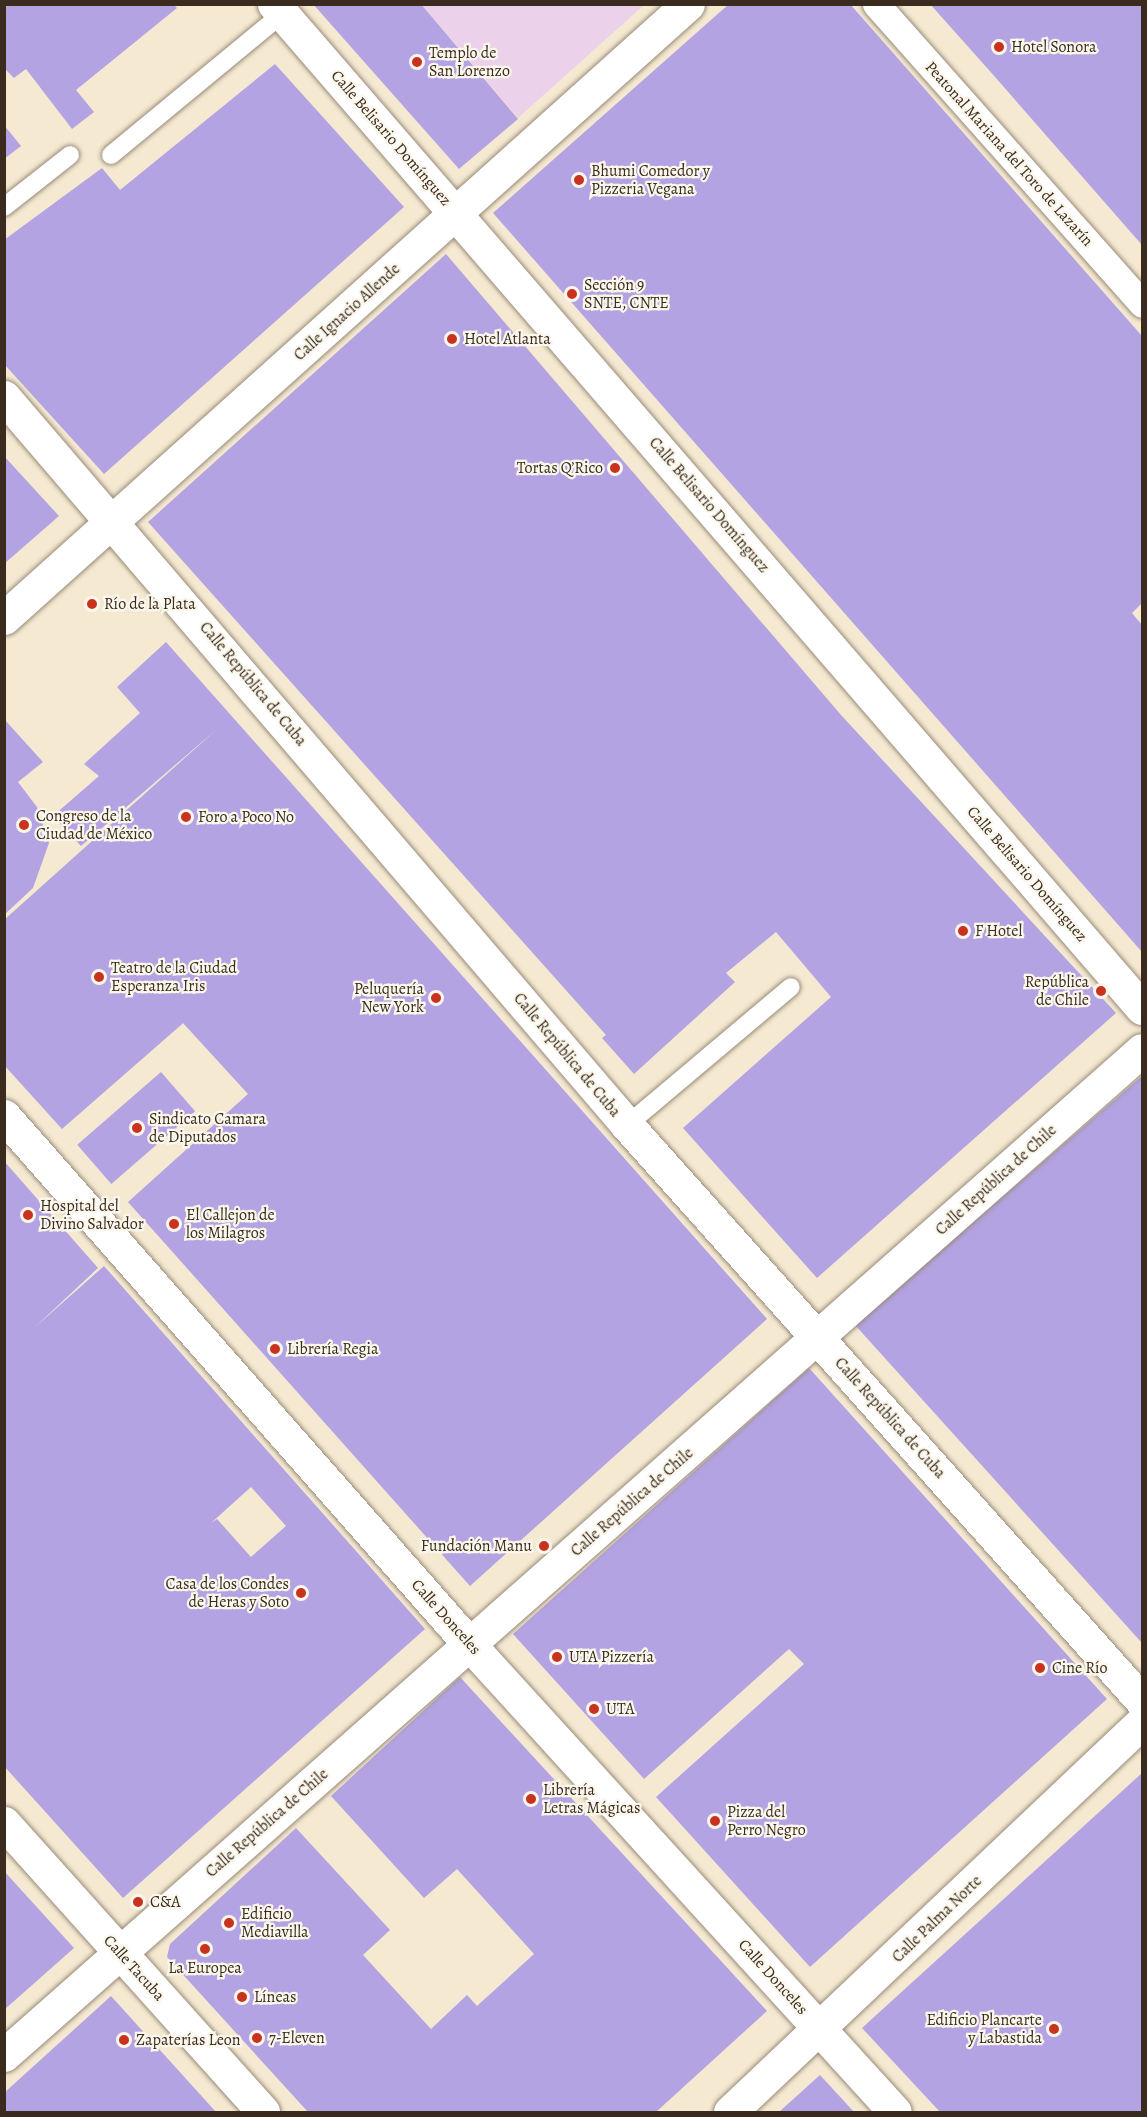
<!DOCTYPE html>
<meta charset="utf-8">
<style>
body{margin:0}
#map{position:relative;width:1147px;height:2117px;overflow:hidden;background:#f5e9d2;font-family:Alegreya,serif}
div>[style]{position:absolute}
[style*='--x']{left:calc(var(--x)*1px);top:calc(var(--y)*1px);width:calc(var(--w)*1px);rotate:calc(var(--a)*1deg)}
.built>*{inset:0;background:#ecd1ea}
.building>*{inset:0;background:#b3a3e2;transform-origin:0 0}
.roads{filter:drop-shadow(0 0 2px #988a78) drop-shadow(0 0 2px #988a78)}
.service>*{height:18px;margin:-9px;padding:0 9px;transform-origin:9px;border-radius:9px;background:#fff}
.pedestrian>*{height:27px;margin:-13.5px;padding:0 13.5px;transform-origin:13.5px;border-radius:13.5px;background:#fff}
.minor>*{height:33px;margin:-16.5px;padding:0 16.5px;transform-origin:16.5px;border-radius:16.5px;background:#fff}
.tertiary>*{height:33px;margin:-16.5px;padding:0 16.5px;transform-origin:16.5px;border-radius:16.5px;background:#fff}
.dots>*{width:16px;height:16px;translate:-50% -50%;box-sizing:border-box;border:3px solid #fbf7ec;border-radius:50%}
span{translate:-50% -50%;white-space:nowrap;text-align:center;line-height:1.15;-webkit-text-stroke:4.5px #fbf7ec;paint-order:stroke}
.poi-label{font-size:16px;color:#3b2a1e}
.left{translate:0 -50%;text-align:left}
.right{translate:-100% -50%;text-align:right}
.street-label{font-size:16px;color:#3b2a1e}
.frame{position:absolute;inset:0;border:6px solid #3b2a1e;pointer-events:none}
</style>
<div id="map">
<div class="built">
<div style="clip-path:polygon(422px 5px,644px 5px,518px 118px)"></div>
</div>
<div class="building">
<div style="clip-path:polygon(4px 4px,173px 4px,177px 8px,76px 90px,94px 112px,72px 129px,26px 69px,14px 78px,4px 68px)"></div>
<div style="clip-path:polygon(313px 4px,421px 4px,518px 119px,459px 169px)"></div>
<div style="clip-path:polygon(729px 4px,850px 4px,1142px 336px,1142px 603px,1132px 613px,1142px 625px,1142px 952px,493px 213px)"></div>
<div style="clip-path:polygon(930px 4px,1142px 4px,1142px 245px,996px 78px)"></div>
<div style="clip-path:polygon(275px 64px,404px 207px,104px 474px,4px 364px,4px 240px,102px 168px,120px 190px)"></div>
<div style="clip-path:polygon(4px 125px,21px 146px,4px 159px)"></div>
<div style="clip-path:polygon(446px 254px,841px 715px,1116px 1013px,817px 1278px,683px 1128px,831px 997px,776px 932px,726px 973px,735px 982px,634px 1074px,602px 1038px,606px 1035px,148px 522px)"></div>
<div style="clip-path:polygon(4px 456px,59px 516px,4px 564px)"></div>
<div style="clip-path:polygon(166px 642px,767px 1319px,470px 1586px,128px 1202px,248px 1094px,183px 1023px,189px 1018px,62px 1129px,4px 1065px,4px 920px,217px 729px,81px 846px,53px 816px,99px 776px,84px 764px,140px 713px,117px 687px)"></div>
<div style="clip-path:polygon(4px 719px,43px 762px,18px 782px,37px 807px,49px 843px,33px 888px,4px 915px)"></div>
<div style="left:161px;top:1072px;width:52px;height:111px;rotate:49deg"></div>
<div style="clip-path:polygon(1142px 1076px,1142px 1643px,855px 1325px)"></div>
<div style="clip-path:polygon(evenodd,4px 1161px,98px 1268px,34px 1328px,104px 1266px,425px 1629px,123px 1898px,4px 1766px,4px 1161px,251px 1487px,286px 1526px,251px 1557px,217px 1519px,211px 1523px,251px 1487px)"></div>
<div style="clip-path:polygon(809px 1368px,1107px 1699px,810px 1967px,656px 1797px,804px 1664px,789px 1649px,644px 1779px,513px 1634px)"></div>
<div style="clip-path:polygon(460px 1677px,767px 2011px,656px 2112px,308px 2112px,167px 1957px,170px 1944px,296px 1828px,390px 1930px,363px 1955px,431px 2029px,467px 1995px,477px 2006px,534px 1954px,457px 1869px,424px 1898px,331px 1796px)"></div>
<div style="clip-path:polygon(1142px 1773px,1142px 2112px,940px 2112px,862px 2028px)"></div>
<div style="clip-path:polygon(4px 1871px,74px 1948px,4px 2010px)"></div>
<div style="clip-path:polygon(111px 1996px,216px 2112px,4px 2112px,4px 2093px)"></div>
<div style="clip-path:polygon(820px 2075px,854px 2112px,779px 2112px)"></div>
</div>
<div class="roads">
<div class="service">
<div style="--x:111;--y:155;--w:222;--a:-39.5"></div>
<div style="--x:4;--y:207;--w:84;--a:-38.2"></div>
<div style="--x:627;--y:1125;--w:214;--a:-40.1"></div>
</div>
<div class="pedestrian">
<div style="--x:876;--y:4;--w:401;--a:48.4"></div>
</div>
<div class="minor">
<div style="--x:274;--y:4;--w:1327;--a:49.16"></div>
<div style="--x:4;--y:397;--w:958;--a:49.44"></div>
<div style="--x:627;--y:1125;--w:773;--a:48.2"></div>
<div style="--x:4;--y:1116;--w:705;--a:48.62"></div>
<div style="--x:470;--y:1645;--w:631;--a:47.7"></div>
<div style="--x:730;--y:2112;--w:567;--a:-43.43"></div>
</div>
<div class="tertiary">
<div style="--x:4;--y:618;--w:919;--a:-41.91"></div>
<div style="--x:4;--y:1823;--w:388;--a:48.1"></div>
<div style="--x:4;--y:2055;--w:1518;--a:-41.45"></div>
</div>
</div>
<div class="dots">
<div style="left:999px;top:47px;background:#c8321e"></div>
<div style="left:417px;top:62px;background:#c8321e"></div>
<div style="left:579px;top:180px;background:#c8321e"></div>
<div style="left:572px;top:294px;background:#c8321e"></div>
<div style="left:452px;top:339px;background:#c8321e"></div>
<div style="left:615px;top:468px;background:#c8321e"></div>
<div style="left:92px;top:604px;background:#c8321e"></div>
<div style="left:186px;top:817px;background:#c8321e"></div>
<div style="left:24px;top:825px;background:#c8321e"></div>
<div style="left:963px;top:931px;background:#c8321e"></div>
<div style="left:99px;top:977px;background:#c8321e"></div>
<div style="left:1101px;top:991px;background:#c8321e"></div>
<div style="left:436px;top:998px;background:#c8321e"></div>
<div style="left:137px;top:1128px;background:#c8321e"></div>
<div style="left:28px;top:1215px;background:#c8321e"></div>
<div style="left:174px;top:1224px;background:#c8321e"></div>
<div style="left:275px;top:1349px;background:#c8321e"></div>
<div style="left:544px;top:1546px;background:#c8321e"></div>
<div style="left:301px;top:1593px;background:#c8321e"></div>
<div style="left:557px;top:1657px;background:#c8321e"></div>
<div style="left:1040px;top:1668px;background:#c8321e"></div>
<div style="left:594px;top:1709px;background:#c8321e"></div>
<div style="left:531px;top:1799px;background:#c8321e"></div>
<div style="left:715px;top:1821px;background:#c8321e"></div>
<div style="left:138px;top:1902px;background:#c8321e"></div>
<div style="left:229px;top:1923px;background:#c8321e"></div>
<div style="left:205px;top:1949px;background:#c8321e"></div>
<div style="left:242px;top:1997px;background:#c8321e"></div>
<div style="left:1054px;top:2029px;background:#c8321e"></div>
<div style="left:257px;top:2038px;background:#c8321e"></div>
<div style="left:124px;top:2040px;background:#c8321e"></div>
</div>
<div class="poi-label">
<span class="left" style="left:1011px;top:47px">Hotel Sonora</span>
<span class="left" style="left:429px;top:62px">Templo de<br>San Lorenzo</span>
<span class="left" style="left:591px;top:180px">Bhumi Comedor y<br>Pizzeria Vegana</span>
<span class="left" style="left:584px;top:294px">Sección 9<br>SNTE, CNTE</span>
<span class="left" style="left:464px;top:339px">Hotel Atlanta</span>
<span class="right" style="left:603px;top:468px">Tortas Q’Rico</span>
<span class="left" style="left:104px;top:604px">Río de la Plata</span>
<span class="left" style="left:36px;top:825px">Congreso de la<br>Ciudad de México</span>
<span class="left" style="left:198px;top:817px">Foro a Poco No</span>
<span class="left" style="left:975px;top:931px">F Hotel</span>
<span class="left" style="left:111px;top:977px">Teatro de la Ciudad<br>Esperanza Iris</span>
<span class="right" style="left:1089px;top:991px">República<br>de Chile</span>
<span class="right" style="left:424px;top:998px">Peluquería<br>New York</span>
<span class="left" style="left:149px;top:1128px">Sindicato Camara<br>de Diputados</span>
<span class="left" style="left:40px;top:1215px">Hospital del<br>Divino Salvador</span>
<span class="left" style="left:186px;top:1224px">El Callejon de<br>los Milagros</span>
<span class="left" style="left:287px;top:1349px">Librería Regia</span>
<span class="right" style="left:532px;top:1546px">Fundación Manu</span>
<span class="right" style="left:289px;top:1593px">Casa de los Condes<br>de Heras y Soto</span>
<span class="left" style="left:569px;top:1657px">UTA Pizzería</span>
<span class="left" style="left:1052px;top:1668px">Cine Río</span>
<span class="left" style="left:606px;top:1709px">UTA</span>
<span class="left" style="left:543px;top:1799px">Librería<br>Letras Mágicas</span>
<span class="left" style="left:727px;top:1821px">Pizza del<br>Perro Negro</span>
<span class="left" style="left:150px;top:1902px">C&amp;A</span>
<span class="left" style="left:241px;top:1923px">Edificio<br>Mediavilla</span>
<span style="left:205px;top:1968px">La Europea</span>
<span class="left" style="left:254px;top:1997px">Líneas</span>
<span class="right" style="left:1042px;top:2029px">Edificio Plancarte<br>y Labastida</span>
<span class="left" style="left:269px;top:2038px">7-Eleven</span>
<span class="left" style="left:136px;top:2040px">Zapaterías Leon</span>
</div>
<div class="street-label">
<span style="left:391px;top:138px;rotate:49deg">Calle Belisario Domínguez</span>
<span style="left:1009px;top:154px;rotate:48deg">Peatonal Mariana del Toro de Lazarín</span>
<span style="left:347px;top:312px;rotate:-42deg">Calle Ignacio Allende</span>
<span style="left:709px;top:505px;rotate:49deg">Calle Belisario Domínguez</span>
<span style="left:253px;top:684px;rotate:50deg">Calle República de Cuba</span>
<span style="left:1027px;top:874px;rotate:49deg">Calle Belisario Domínguez</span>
<span style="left:567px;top:1055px;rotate:50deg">Calle República de Cuba</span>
<span style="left:996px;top:1180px;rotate:-42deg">Calle República de Chile</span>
<span style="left:890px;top:1418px;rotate:48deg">Calle República de Cuba</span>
<span style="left:632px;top:1502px;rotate:-41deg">Calle República de Chile</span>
<span style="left:446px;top:1617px;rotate:48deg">Calle Donceles</span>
<span style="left:267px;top:1823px;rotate:-41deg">Calle República de Chile</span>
<span style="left:937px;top:1919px;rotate:-44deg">Calle Palma Norte</span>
<span style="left:134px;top:1968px;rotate:48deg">Calle Tacuba</span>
<span style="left:773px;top:1977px;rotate:48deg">Calle Donceles</span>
</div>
<div class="frame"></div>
</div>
